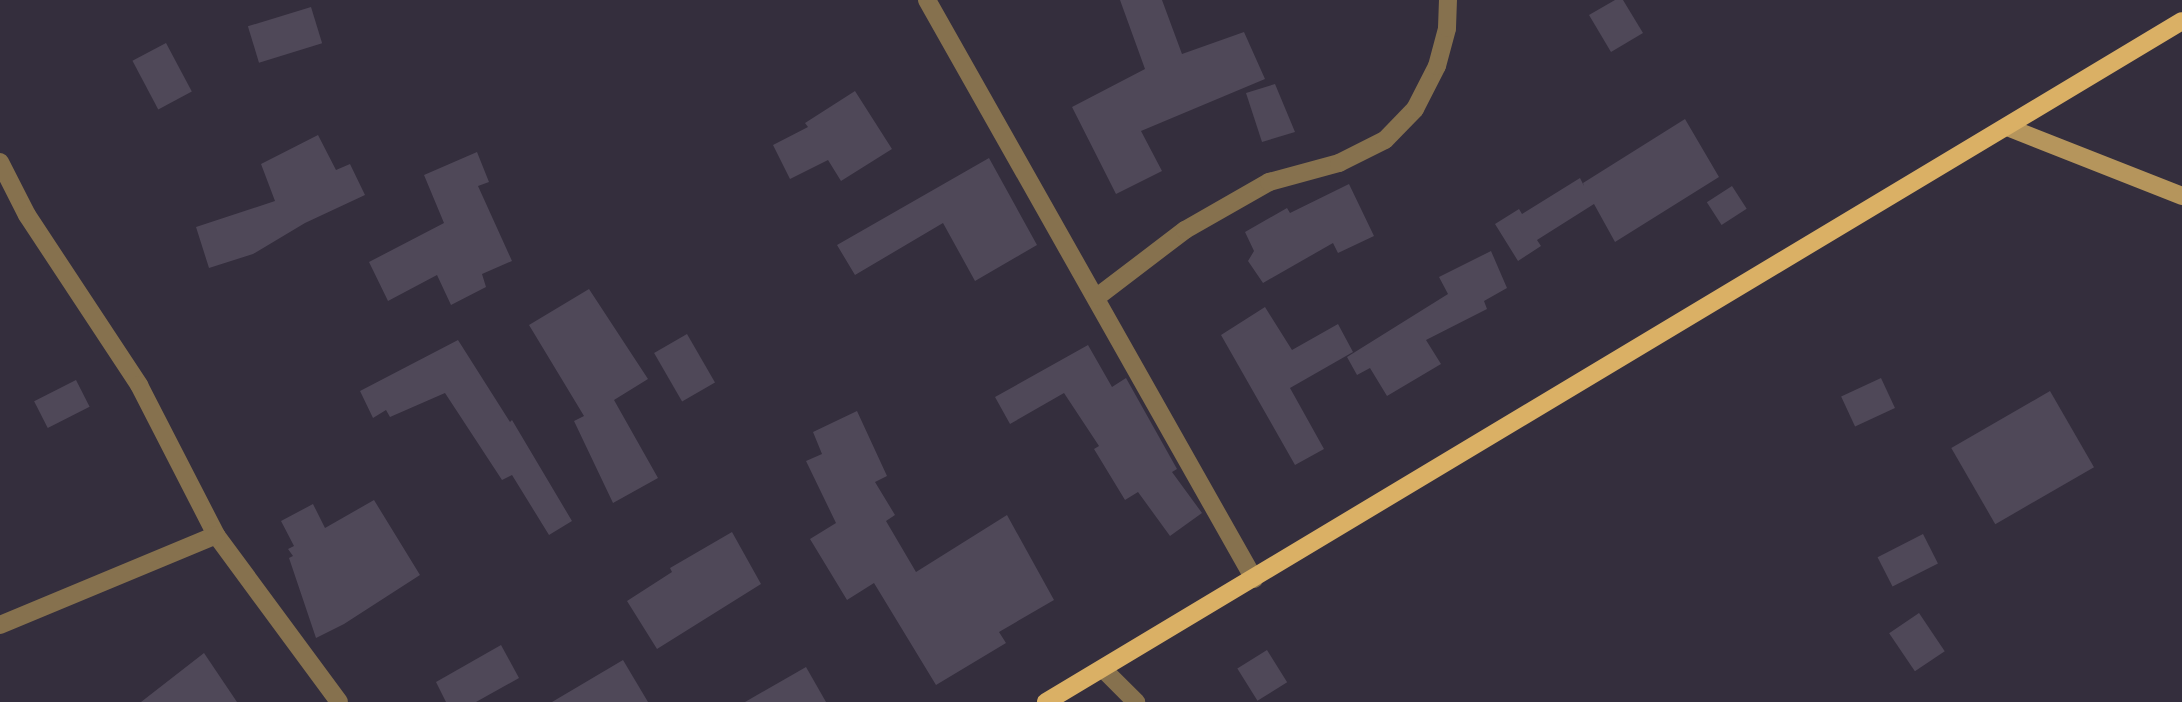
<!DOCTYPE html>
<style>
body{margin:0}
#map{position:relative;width:2182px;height:702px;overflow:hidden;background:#342e3d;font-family:Merriweather,serif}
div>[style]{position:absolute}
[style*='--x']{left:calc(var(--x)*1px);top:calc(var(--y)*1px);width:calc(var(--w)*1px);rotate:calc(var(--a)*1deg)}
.building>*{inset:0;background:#4f4858;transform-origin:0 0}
.street>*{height:18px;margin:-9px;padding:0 9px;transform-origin:9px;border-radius:9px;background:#86714e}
.secondary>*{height:18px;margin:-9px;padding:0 9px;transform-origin:9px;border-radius:9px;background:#b5955c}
.primary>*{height:18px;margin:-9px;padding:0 9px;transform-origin:9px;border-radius:9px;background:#dab065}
span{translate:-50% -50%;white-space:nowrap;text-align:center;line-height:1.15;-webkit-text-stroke:5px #2a2433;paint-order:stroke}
</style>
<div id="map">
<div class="building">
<div style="clip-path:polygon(1120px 0,1162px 0,1182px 54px,1244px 32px,1265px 79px,1141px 131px,1162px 171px,1116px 194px,1072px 107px,1145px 69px)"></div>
<div style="clip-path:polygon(1615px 0,1623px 0,1643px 33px,1611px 52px,1589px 15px)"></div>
<div style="left:311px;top:7px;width:38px;height:66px;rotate:73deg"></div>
<div style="left:166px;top:43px;width:55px;height:38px;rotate:62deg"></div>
<div style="clip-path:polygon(1275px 84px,1295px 132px,1262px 142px,1246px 93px)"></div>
<div style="clip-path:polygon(855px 91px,892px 149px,841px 181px,828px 160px,790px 179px,773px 145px,808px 127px,805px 123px)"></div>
<div style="clip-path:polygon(1685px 119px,1719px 177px,1615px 242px,1594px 204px,1537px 240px,1541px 246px,1518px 261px,1495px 224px,1519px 209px,1522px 214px,1580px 178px,1584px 186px,1583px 183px)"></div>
<div style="clip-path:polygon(318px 135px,336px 170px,350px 164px,365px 195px,305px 223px,253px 254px,209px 268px,196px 227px,275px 201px,261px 164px)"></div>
<div style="clip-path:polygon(477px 152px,489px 182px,478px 186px,512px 261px,482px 274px,486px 287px,451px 305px,437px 275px,388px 301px,369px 262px,444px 223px,424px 175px)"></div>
<div style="clip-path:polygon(989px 158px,1037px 245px,975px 281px,943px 223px,855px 275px,837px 245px)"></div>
<div style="clip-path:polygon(1349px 184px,1374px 236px,1338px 253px,1333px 243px,1263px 283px,1248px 261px,1254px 251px,1245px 232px,1287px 208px,1290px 213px)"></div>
<div style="left:1732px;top:186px;width:27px;height:30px;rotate:57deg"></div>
<div style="clip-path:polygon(1491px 251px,1507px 288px,1484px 301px,1487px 309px,1426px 340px,1441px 364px,1387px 396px,1370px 368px,1357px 375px,1347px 357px,1448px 294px,1439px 277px)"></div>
<div style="clip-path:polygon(589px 289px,648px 379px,614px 400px,658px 478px,613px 503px,574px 421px,584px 416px,529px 325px)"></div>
<div style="clip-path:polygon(1265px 307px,1292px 350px,1338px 324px,1353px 352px,1290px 388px,1324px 449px,1295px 465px,1221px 335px)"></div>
<div style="left:687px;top:334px;width:56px;height:38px;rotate:60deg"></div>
<div style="clip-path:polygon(458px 340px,510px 422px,512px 420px,572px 521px,549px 535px,512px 475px,502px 480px,445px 393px,390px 417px,386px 410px,373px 418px,360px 391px)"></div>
<div style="clip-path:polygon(1088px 345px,1112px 387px,1126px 378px,1177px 469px,1172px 472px,1202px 513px,1170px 536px,1138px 492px,1125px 500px,1094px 449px,1099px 446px,1064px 393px,1010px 424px,995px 397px)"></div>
<div style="left:1881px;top:378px;width:33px;height:44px;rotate:65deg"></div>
<div style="left:76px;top:380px;width:30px;height:47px;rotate:63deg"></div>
<div style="left:2050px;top:391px;width:88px;height:114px;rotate:60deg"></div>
<div style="clip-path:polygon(857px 411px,887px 476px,875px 482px,895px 515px,886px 521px,916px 572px,1007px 515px,1054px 600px,999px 632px,1006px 643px,936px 685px,874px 583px,847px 600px,810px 539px,836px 523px,806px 461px,822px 454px,813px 432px)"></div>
<div style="clip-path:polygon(374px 500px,420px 575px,344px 624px,316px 638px,289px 558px,293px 556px,288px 549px,294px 546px,281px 521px,313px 504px,325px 528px)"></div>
<div style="clip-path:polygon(732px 532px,761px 584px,657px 649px,627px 601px,672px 572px,670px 568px)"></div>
<div style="left:1923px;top:534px;width:33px;height:51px;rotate:63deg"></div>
<div style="left:1919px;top:613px;width:46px;height:36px;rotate:56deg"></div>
<div style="clip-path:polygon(501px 645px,519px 678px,476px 702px,446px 702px,436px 682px)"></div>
<div style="left:1267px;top:650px;width:38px;height:35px;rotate:58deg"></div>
<div style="clip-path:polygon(204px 653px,237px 702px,141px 702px)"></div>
<div style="clip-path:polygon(623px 660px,648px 702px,552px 702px)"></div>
<div style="clip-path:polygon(806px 667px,826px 702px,745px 702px)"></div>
</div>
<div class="street">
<div style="--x:927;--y:0;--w:665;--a:60.54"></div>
<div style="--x:0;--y:162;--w:59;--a:63"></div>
<div style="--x:27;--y:215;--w:204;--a:56.6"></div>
<div style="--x:139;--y:385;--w:169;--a:62.8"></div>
<div style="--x:216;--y:535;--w:207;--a:53.6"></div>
<div style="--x:1097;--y:297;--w:111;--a:-37.3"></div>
<div style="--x:1185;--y:230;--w:97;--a:-29.7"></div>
<div style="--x:1269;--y:182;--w:73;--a:-15.2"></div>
<div style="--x:1339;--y:163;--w:51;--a:-26.6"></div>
<div style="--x:1385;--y:140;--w:43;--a:-45.9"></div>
<div style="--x:1415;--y:109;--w:48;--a:-62.9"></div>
<div style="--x:1437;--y:66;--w:39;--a:-75"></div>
<div style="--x:1447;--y:28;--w:28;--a:-88"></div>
<div style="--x:0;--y:625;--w:234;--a:-22.6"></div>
<div style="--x:1103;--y:669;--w:47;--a:45"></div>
</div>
<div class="secondary">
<div style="--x:2007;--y:127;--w:188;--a:21.5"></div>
</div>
<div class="primary">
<div style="--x:1046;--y:702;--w:1324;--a:-30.94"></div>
</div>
</div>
